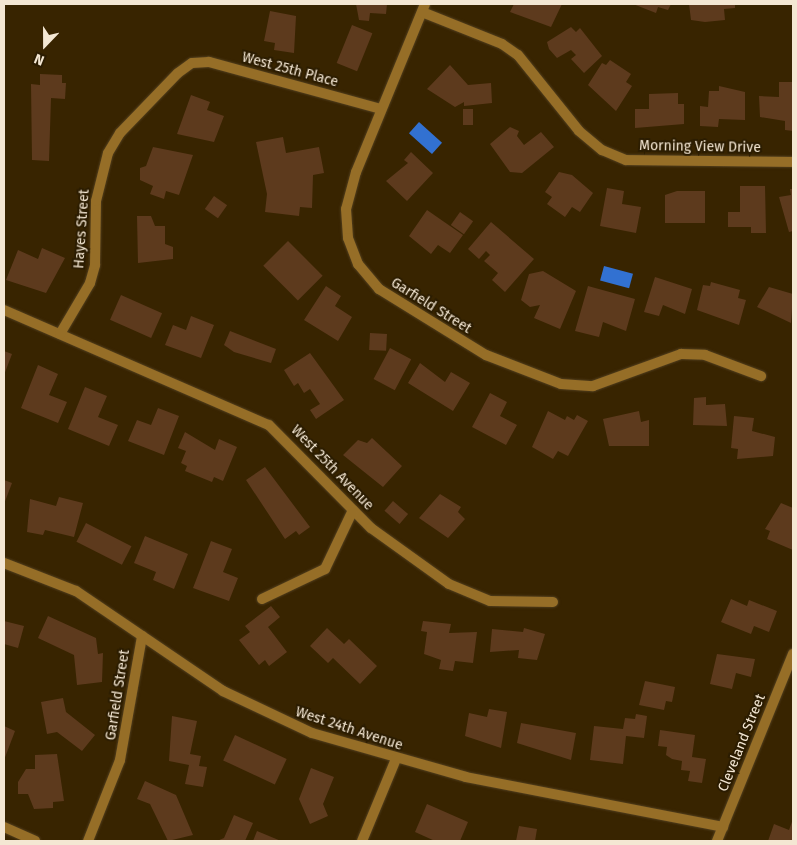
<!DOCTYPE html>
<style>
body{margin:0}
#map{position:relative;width:797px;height:845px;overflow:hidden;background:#382400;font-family:"Fira Sans",sans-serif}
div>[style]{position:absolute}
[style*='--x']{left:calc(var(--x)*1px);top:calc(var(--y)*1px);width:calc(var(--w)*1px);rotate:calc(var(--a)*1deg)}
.water>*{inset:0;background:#3271d1;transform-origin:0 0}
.building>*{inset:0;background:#5d3a1d;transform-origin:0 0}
.roads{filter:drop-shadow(0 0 1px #523f1e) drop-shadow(0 0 1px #523f1e)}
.minor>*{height:10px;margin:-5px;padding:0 5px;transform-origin:5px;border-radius:5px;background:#966e27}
span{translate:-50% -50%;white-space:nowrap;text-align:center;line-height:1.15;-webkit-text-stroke:4px #2b1c01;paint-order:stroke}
.street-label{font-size:14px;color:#f4e7d3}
.frame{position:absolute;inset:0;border:5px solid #f4e7d3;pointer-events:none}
.north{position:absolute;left:20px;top:20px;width:50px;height:50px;-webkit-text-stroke:4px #2b1c01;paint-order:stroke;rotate:202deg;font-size:14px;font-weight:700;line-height:20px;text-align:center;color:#f4e7d3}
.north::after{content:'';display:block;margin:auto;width:18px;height:22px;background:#f4e7d3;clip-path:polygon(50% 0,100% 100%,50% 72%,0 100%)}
</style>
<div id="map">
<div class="water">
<div style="left:419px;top:122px;width:31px;height:15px;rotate:42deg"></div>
<div style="left:604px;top:266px;width:30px;height:15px;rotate:15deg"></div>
</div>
<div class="building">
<div style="clip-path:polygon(356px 4px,387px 4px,386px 14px,370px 13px,369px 21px,359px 20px)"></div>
<div style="clip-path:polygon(514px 4px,562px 4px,551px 27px,510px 12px)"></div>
<div style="clip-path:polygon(633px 4px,671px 4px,668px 10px,658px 7px,656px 13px)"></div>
<div style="clip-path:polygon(689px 4px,735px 4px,735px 8px,724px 9px,725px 20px,705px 22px,691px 20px)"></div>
<div style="clip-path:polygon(270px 11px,296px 16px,294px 53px,274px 50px,275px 43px,264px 41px)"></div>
<div style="left:352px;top:25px;width:22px;height:41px;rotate:22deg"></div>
<div style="clip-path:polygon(571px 27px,576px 32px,580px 28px,602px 56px,584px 73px,571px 59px,576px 55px,571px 50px,557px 58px,549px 49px,547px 42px)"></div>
<div style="clip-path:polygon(610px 60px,631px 74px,626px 82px,632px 86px,616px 111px,588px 85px,602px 63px,606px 65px)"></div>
<div style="clip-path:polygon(450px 65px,468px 85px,491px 83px,492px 103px,464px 106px,464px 102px,455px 107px,427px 89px)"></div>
<div style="clip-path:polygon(40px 74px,62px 75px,62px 83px,66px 83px,65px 99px,51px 98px,49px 161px,32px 160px,31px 84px,40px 85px)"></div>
<div style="clip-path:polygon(779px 82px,793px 82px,793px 131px,785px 130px,785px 121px,760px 117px,759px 96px,779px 97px)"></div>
<div style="clip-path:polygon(719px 86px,745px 92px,745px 120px,719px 119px,718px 127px,700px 126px,700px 106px,708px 107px,709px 91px,719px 91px)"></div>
<div style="clip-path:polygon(678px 93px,678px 104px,684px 104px,684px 124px,635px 128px,635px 109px,649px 109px,649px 94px)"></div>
<div style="clip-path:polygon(191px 95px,210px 102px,207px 110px,224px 116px,214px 142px,177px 134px)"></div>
<div style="left:463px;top:109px;width:10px;height:16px"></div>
<div style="clip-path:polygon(510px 127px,519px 131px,517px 136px,524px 145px,541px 132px,554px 147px,522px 173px,510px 172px,490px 144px)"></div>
<div style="clip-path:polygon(283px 137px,286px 153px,319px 147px,324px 173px,313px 175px,312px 208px,300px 207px,299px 216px,265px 212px,267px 194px,256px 142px)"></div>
<div style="clip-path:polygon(153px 147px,193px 155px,179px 195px,166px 191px,164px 199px,150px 194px,153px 186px,140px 180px,140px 168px,146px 166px)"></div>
<div style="clip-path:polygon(411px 152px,433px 173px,407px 201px,386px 181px,408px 163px,404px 160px)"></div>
<div style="clip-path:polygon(559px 172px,572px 175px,593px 193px,580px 212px,572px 207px,565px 217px,547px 204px,552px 197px,545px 192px)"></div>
<div style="clip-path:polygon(740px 186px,765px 186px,766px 233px,751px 233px,751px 227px,728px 227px,728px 212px,740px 212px)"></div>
<div style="clip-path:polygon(607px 188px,624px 191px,622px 204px,641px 207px,636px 233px,600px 226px)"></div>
<div style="clip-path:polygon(790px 189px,793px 189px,793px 231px,789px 232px,779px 197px,791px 195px)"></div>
<div style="clip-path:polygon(677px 191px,705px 191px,705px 223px,665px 223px,665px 195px)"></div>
<div style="left:214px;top:196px;width:16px;height:16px;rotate:35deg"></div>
<div style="clip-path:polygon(427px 210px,463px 235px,450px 253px,438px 245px,431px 254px,409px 236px)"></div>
<div style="left:460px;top:212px;width:16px;height:16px;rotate:35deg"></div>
<div style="clip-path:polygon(137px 216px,151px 216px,155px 226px,165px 226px,165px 244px,173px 247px,173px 259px,138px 263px)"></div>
<div style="clip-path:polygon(491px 222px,534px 259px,505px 292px,492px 280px,498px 273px,484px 261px,490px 255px,486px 251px,479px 259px,468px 249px)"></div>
<div style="left:288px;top:241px;width:49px;height:35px;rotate:45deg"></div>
<div style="clip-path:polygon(42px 248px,65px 258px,46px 293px,6px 280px,18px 250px,38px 259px)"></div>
<div style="clip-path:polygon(543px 271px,576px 291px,560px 329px,534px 318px,540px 305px,530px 307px,521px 300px,529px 274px)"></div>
<div style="clip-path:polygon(655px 277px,692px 289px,685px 314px,663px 305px,659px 316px,644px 312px)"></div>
<div style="clip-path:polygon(711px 282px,740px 290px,738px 298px,746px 300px,739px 325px,697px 310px,703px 285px,710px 286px)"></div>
<div style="clip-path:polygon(326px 286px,341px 296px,335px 306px,352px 317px,338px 341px,304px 320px)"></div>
<div style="clip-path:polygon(588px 286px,635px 299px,626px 331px,603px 322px,599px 337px,575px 331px)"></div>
<div style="clip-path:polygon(769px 287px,793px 294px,791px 323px,757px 307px)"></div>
<div style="left:121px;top:295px;width:45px;height:27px;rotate:24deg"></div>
<div style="clip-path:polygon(191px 316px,214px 325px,201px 358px,165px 345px,173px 325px,186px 330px)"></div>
<div style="clip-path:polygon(230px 331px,276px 349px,271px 363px,234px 352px,224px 345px)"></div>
<div style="left:370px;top:333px;width:17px;height:17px;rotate:3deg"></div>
<div style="left:390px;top:348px;width:24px;height:35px;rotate:28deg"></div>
<div style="clip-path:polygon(4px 351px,12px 354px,4px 375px)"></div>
<div style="clip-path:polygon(310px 353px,344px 400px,316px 419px,310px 410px,320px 404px,310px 389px,304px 393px,298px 383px,294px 386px,284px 370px)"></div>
<div style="clip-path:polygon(420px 363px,445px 382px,451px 372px,470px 383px,453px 411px,408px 383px)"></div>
<div style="clip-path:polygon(38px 365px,58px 374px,49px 395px,67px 402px,58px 423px,21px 408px)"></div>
<div style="clip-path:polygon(85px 387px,107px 396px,98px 417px,118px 425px,109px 446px,68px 429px)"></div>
<div style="clip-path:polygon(490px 393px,507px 402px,500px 416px,517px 425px,506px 445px,472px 427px)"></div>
<div style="clip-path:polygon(706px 397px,706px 405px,725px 404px,727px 426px,693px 425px,694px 398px)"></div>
<div style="clip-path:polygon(158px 408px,179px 416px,164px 455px,128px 441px,137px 420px,151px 425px)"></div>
<div style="clip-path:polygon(548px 411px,565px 420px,567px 416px,574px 420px,577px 415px,588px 421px,568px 456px,558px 451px,553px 459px,532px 447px)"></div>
<div style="clip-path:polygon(639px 411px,641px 422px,649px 420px,649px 446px,609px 446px,603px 419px)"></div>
<div style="clip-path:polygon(734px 416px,754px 418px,752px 431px,775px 437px,773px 456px,737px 459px,738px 449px,731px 448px)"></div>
<div style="clip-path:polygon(185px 432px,215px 450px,219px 439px,237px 447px,223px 481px,214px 477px,212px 482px,185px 471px,187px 466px,181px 463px,186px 451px,178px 448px)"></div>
<div style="clip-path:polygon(372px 438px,402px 466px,383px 487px,343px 455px,358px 440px,367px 443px)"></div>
<div style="clip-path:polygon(265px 467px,310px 527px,299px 535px,296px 531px,285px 539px,246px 480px)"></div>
<div style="clip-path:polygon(4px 480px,12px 483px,4px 504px)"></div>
<div style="clip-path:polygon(440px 494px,461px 507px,458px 512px,465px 519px,448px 538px,419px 518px)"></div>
<div style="clip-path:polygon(59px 497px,83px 503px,74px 537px,45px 530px,43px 535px,27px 532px,30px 499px,56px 506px)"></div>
<div style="left:393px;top:501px;width:20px;height:13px;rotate:41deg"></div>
<div style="clip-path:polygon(781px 503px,793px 508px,793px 550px,767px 539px,770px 531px,765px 529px)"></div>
<div style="left:86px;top:523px;width:51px;height:21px;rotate:27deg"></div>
<div style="clip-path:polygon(145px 536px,188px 554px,174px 589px,153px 580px,156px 572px,134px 563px)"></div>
<div style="clip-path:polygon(211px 541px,232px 549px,223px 572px,238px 578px,229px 601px,193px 588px)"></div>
<div style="clip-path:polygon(731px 599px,747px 606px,749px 600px,777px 611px,769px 632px,754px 626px,751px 634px,721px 622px)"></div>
<div style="clip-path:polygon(271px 606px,280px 617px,268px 627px,287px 652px,269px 666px,265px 660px,259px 665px,239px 640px,250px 632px,245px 626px)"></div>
<div style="clip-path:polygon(48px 616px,96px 638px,98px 654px,103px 653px,102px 682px,77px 685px,74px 655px,38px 638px)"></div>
<div style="clip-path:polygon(4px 621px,24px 626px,18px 648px,4px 644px)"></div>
<div style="clip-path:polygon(423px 621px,451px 624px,449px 633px,477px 632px,473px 663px,455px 661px,453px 671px,439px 669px,441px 660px,424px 654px,427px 632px,421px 631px)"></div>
<div style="clip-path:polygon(327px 628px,344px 644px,349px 639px,377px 666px,360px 684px,333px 658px,328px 663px,310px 646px)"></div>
<div style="clip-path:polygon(524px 628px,545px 634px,537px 660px,518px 658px,519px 650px,490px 652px,492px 629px,523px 632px)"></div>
<div style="clip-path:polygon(717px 654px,755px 659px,751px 677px,736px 673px,732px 689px,710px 684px)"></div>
<div style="clip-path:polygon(645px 681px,675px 687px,672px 702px,666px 701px,664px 710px,639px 705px)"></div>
<div style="clip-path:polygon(63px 698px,66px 712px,95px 735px,82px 751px,57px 732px,47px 734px,41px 702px)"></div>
<div style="clip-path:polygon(489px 709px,507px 712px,501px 748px,465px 736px,469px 713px,487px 717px)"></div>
<div style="clip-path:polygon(636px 714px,647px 716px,644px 738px,626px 736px,623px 764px,590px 760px,594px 726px,623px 729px,625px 718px,635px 719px)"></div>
<div style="clip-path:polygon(172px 716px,197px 721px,190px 754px,201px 756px,199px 766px,207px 767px,203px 787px,185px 784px,189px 765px,169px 761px)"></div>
<div style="clip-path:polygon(521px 723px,576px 733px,571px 760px,517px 743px)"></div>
<div style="clip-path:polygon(4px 726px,15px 731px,4px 760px)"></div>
<div style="clip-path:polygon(660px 730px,695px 735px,692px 757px,706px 759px,702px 783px,688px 781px,690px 771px,681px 770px,682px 761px,672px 759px,666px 755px,667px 747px,658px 746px)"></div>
<div style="left:235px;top:735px;width:57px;height:28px;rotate:25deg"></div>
<div style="clip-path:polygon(57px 754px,64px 801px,53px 802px,53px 808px,34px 809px,28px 794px,18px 794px,18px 782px,26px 769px,35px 769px,35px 755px)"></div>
<div style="clip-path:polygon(311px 768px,334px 777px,323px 804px,328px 816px,310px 824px,299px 799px)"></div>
<div style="clip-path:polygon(145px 781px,176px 795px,193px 835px,168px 841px,150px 804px,137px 799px)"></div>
<div style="clip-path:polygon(427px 804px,468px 822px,460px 841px,435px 841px,415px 832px)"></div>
<div style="clip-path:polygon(234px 815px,253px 823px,245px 841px,217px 841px,224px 838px)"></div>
<div style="clip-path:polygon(793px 819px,793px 841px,768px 841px,774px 824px,789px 830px)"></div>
<div style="clip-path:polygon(519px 826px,537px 829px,535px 841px,516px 841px)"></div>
<div style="clip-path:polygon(257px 831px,281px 841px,253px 841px)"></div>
</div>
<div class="roads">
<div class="minor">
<div style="--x:425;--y:4;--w:182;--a:112.3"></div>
<div style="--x:356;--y:172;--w:38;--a:105"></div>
<div style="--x:346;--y:209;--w:29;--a:86"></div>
<div style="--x:348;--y:238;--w:28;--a:69"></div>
<div style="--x:358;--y:264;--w:33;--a:50"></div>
<div style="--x:379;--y:289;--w:126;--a:31.7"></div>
<div style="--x:486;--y:355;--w:80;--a:21.1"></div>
<div style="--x:561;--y:384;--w:32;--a:4"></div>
<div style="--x:593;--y:386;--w:94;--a:-20"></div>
<div style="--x:681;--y:354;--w:24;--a:2"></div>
<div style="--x:705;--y:355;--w:60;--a:20.6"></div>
<div style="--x:422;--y:12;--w:86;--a:21.8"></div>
<div style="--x:502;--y:44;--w:19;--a:35"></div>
<div style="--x:518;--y:55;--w:97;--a:51.2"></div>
<div style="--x:579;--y:131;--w:30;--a:40"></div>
<div style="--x:602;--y:150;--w:26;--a:23"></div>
<div style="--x:626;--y:160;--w:167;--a:0.7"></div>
<div style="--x:4;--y:310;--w:289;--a:23.5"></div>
<div style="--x:269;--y:425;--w:145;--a:45.3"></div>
<div style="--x:371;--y:528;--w:96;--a:35.7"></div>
<div style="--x:449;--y:584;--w:44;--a:22.5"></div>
<div style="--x:490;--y:601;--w:63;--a:0.9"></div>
<div style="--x:60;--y:334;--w:59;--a:-59.5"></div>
<div style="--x:90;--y:283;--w:19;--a:-74"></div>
<div style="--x:95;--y:265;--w:64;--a:-89.1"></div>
<div style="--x:96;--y:201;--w:49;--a:-76"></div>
<div style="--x:108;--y:153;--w:23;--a:-59"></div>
<div style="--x:120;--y:133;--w:83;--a:-46"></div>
<div style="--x:178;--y:73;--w:17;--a:-36"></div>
<div style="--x:192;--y:63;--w:17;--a:-3"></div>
<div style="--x:209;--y:62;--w:178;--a:15.3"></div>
<div style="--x:4;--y:563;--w:77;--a:21.3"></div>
<div style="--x:76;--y:591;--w:178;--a:34.2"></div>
<div style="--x:223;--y:691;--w:98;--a:25.3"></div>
<div style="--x:312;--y:733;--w:160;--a:15.9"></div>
<div style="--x:466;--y:777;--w:262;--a:11"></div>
<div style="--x:262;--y:599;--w:70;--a:-25.5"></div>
<div style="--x:325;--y:569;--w:65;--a:-64.6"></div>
<div style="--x:4;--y:827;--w:34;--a:24"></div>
<div style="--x:88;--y:841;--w:87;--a:-68.4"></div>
<div style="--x:120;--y:760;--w:126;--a:-79.9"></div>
<div style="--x:362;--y:841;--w:89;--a:-67.5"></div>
<div style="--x:717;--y:841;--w:202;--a:-67.9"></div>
</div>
</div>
<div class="street-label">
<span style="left:290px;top:70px;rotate:15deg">West 25th Place</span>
<span style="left:700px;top:147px;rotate:1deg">Morning View Drive</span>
<span style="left:82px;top:229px;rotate:-86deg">Hayes Street</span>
<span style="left:431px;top:306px;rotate:32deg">Garfield Street</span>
<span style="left:332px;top:468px;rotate:46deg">West 25th Avenue</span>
<span style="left:118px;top:695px;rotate:-81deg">Garfield Street</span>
<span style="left:349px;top:729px;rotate:18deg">West 24th Avenue</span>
<span style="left:742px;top:743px;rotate:-68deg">Cleveland Street</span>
</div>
<div class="frame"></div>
<div class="north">N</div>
</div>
